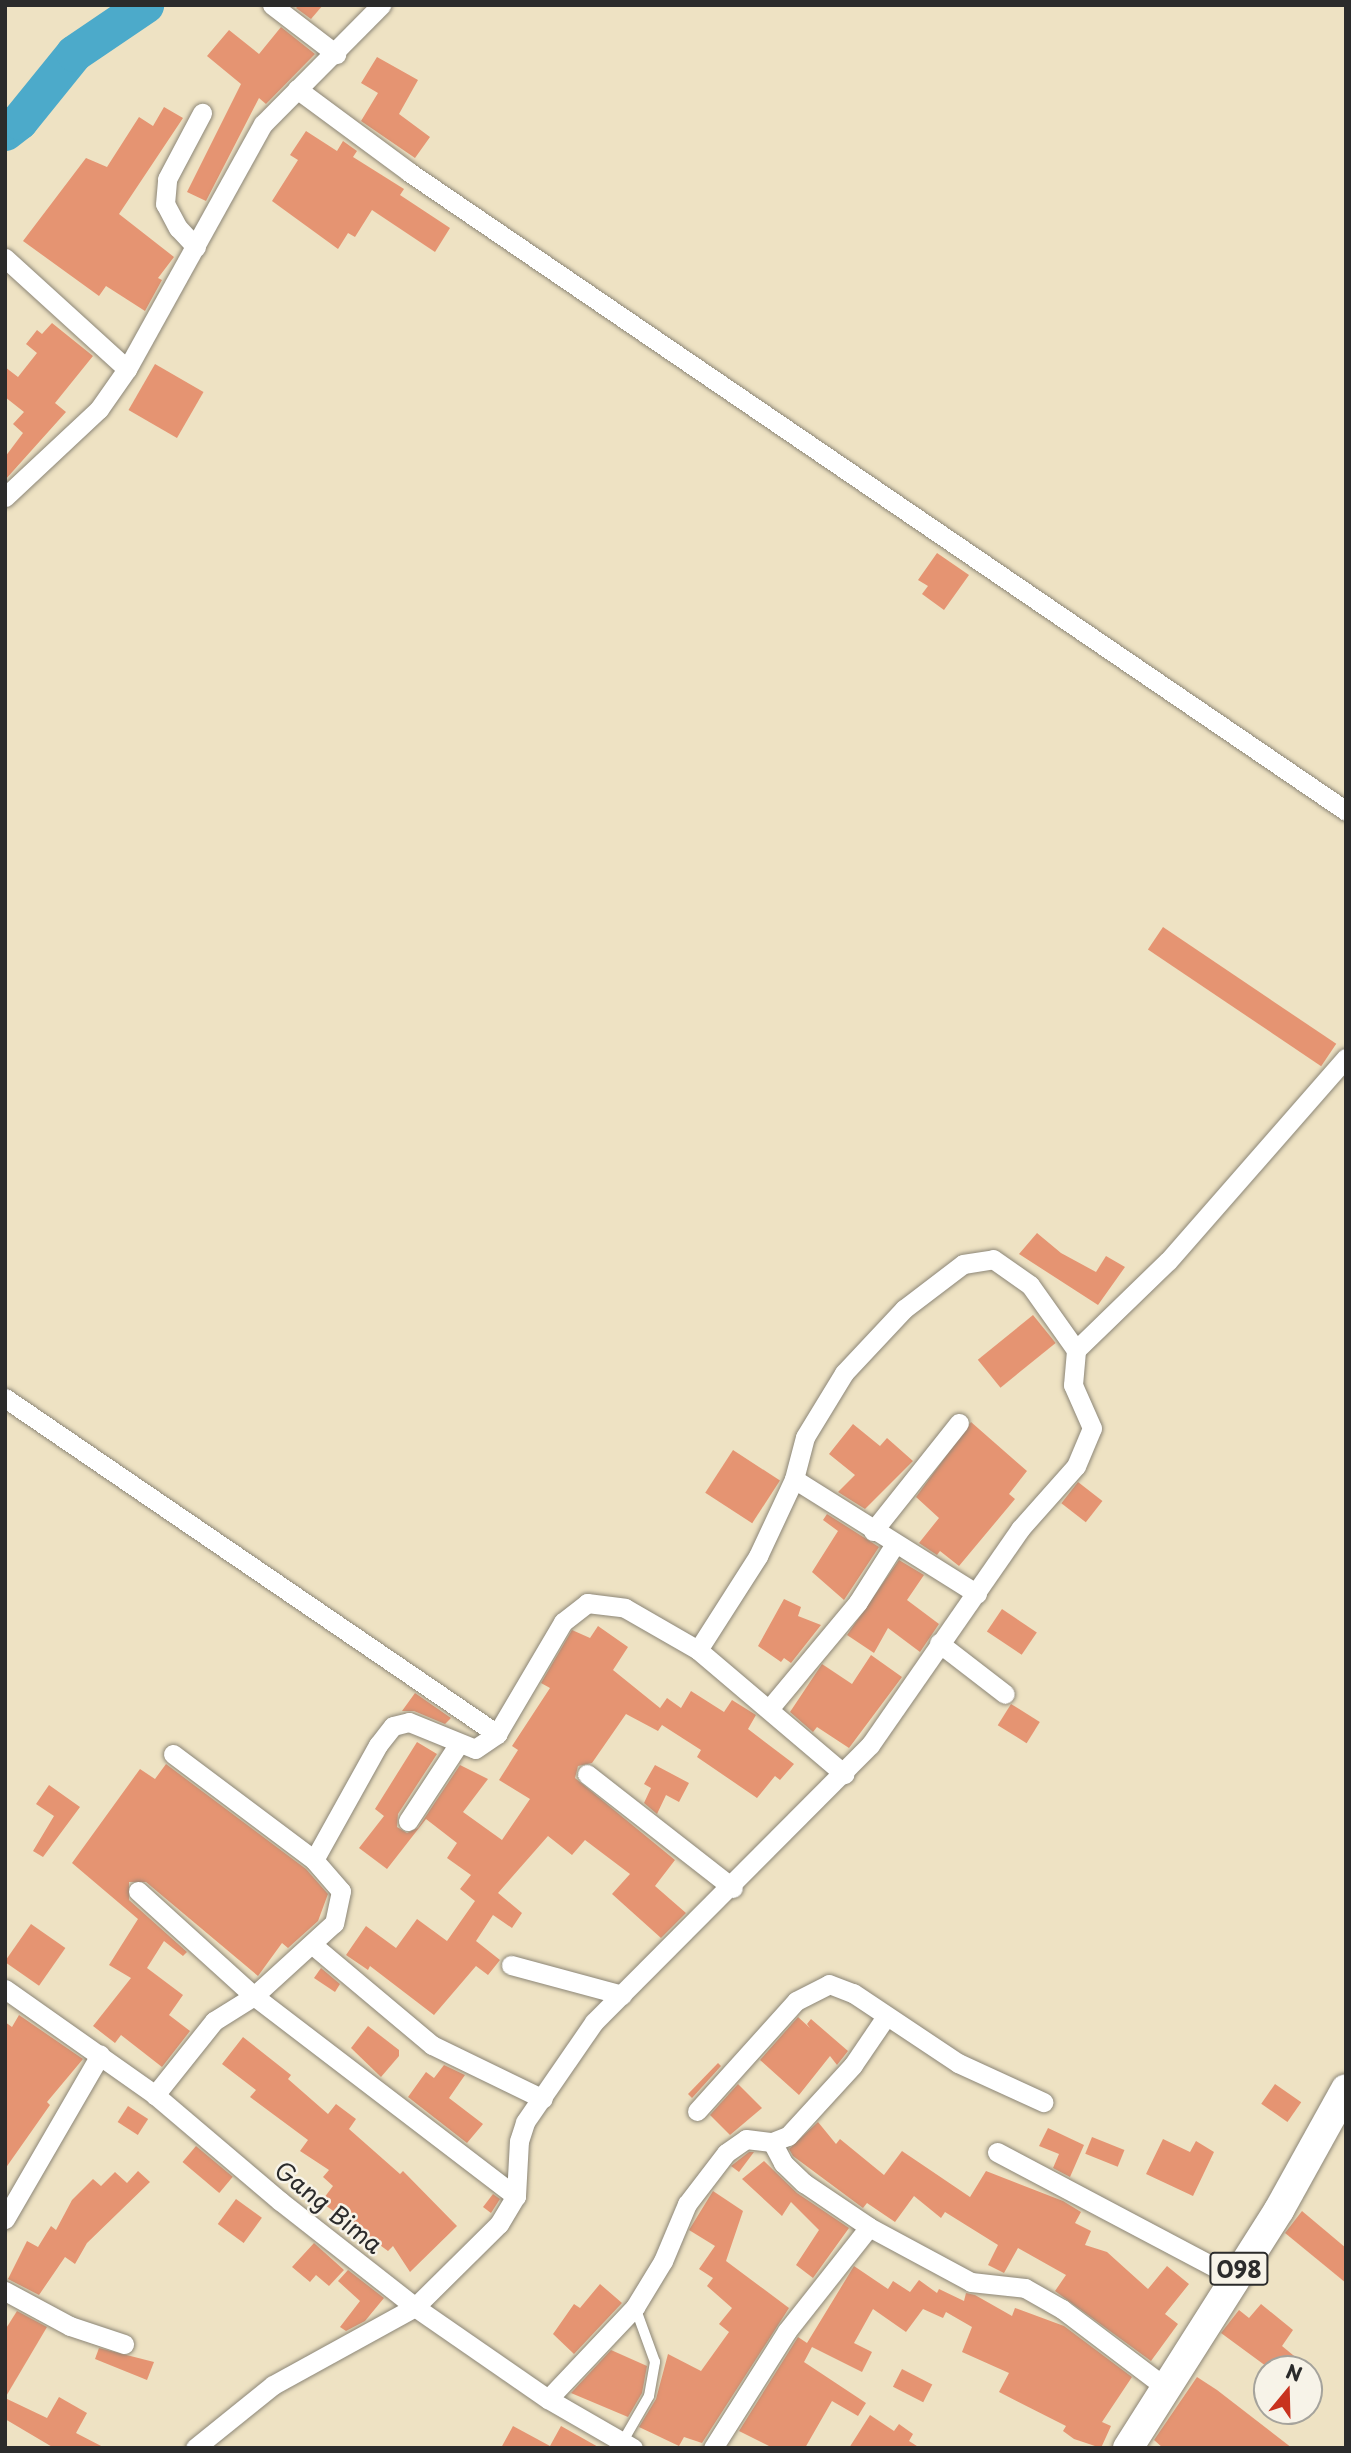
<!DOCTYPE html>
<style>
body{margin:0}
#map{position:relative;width:1351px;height:2453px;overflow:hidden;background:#eee2c3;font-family:"Playpen Sans",sans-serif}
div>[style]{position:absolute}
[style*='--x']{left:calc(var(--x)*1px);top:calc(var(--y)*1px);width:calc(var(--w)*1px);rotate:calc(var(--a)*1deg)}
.river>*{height:37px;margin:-18.5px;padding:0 18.5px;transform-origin:18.5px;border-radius:18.5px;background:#4caaca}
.building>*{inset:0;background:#e59472;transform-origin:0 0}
.roads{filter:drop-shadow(0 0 2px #8c8677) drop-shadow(0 0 2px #8c8677)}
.lane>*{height:10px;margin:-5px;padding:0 5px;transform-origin:5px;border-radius:5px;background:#fff}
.street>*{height:19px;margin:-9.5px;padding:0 9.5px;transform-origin:9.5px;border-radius:9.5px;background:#fff}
.primary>*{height:30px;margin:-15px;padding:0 15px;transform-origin:15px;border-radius:15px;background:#fff}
span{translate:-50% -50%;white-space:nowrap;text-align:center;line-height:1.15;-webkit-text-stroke:5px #f7f3e8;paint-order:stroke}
.shield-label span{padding:2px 5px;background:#f7f3e8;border:2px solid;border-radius:5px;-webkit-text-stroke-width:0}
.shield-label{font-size:23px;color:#2b2b2b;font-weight:700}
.street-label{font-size:24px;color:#2b2b2b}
.frame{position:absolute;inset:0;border:7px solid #2b2b2b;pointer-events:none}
.north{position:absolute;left:1253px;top:2355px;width:70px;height:70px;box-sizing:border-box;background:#f7f3e8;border:2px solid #a5a39c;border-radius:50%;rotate:19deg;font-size:19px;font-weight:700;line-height:28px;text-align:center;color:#2b2b2b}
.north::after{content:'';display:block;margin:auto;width:24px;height:32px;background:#c8321e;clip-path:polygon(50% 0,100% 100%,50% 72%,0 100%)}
</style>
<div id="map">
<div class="river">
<div style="--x:5;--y:132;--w:18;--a:-38"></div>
<div style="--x:19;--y:121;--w:87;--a:-51"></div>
<div style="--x:74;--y:53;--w:86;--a:-34.1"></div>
</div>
<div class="building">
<div style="clip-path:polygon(299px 5px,323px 5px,311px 19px,296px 8px)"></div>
<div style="clip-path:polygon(281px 27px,315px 54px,266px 104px,259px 98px,206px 201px,187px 192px,241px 84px,207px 56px,229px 30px,259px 54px)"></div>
<div style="clip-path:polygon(377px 57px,418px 80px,399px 114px,430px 137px,415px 158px,361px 121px,378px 93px,361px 83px)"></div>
<div style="clip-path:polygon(164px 107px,183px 118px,119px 214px,174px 257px,158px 278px,162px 280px,145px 311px,106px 286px,99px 296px,23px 241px,86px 158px,107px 167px,139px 117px,153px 126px)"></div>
<div style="clip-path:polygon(306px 131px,337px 151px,343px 141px,357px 151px,353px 157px,404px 189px,400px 195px,450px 228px,435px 252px,372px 210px,355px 237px,348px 233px,338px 249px,272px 201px,298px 160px,290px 155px)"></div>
<div style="clip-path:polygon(52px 323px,93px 356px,55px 403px,66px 412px,5px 480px,5px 457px,23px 433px,13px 424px,24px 412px,5px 397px,5px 367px,18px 377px,37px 353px,26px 344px,37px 330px,42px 334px)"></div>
<div style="left:155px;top:364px;width:56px;height:53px;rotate:30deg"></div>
<div style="clip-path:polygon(937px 553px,969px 575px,944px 610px,922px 594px,928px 586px,918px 580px)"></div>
<div style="left:1163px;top:927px;width:209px;height:27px;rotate:34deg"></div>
<div style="clip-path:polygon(1037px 1233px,1061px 1253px,1096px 1272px,1106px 1256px,1125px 1267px,1098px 1305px,1019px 1254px)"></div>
<div style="left:1033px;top:1315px;width:36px;height:71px;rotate:51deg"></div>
<div style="clip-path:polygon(971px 1422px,1027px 1471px,1009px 1494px,1015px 1499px,959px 1566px,940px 1551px,937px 1555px,919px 1543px,939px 1518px,916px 1497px)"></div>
<div style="clip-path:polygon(853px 1424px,880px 1446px,887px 1438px,913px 1461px,865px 1509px,838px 1492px,855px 1475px,829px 1454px)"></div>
<div style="left:733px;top:1450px;width:56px;height:51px;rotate:33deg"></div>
<div style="left:1078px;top:1482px;width:31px;height:27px;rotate:38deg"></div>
<div style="clip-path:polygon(827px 1514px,879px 1547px,844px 1600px,812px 1572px,838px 1531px,823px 1520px)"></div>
<div style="clip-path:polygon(899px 1560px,924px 1575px,907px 1600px,939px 1624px,920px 1652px,888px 1628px,874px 1653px,847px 1635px)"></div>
<div style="clip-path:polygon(784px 1599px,801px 1607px,798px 1616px,821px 1625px,791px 1663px,784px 1658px,781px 1662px,758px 1646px)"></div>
<div style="left:1002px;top:1609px;width:42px;height:27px;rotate:34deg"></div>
<div style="clip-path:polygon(598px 1626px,628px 1647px,613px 1670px,660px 1708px,667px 1698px,681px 1708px,691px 1691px,724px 1712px,732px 1700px,756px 1715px,748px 1729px,794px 1764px,780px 1780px,775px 1776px,757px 1798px,697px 1757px,701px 1750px,662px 1725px,658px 1731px,626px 1714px,592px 1763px,578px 1766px,575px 1778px,675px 1860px,655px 1886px,686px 1913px,661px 1938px,612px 1894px,630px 1874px,585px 1840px,572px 1855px,548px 1836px,498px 1893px,522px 1913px,512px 1928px,493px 1915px,476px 1941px,500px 1960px,488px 1975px,476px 1966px,434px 2015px,370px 1966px,368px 1970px,346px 1955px,366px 1926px,396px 1948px,417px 1919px,447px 1941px,475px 1901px,460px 1889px,471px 1875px,447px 1858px,457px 1843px,426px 1819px,387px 1869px,359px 1848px,384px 1816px,375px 1809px,417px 1742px,437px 1754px,398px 1814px,397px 1827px,407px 1833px,418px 1828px,460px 1765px,488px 1779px,463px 1812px,502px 1840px,530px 1799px,499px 1780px,518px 1750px,512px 1746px,550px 1688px,541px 1683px,572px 1630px,590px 1638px)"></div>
<div style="clip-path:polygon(871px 1655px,902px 1677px,849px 1748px,817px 1727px,813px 1732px,790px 1712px,822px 1664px,852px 1684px)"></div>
<div style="clip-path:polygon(415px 1693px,451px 1718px,445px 1724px,414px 1711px,402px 1711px)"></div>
<div style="left:1011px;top:1704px;width:34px;height:25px;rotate:32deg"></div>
<div style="clip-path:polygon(166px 1764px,306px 1869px,328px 1894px,318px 1921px,288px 1948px,282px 1943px,258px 1976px,146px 1882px,129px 1882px,129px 1900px,187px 1952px,183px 1956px,164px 1941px,147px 1968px,183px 1995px,169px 2015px,190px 2031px,162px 2067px,121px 2035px,115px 2043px,93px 2026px,131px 1978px,109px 1965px,138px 1919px,72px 1863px,140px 1769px,155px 1779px)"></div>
<div style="clip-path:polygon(655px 1765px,689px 1783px,679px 1802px,666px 1795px,657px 1814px,644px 1803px,651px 1788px,644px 1784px)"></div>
<div style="clip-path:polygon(49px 1785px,80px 1807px,43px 1857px,33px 1851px,54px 1816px,36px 1804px)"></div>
<div style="left:31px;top:1924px;width:42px;height:46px;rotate:35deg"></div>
<div style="clip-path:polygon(321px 1968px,340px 1984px,335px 1992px,314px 1978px)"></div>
<div style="clip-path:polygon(19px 2015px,83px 2059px,47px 2102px,50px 2105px,5px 2169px,5px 2022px,12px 2027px)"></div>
<div style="clip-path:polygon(798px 2017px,810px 2028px,807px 2024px,811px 2019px,848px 2051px,837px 2065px,830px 2056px,799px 2095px,760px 2060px)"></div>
<div style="clip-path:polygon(368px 2026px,399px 2050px,399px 2056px,381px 2077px,351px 2048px)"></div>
<div style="clip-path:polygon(243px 2037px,291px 2075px,288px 2079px,328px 2114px,336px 2104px,356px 2119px,349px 2129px,400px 2174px,403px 2171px,457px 2226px,410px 2272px,393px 2246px,388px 2251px,321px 2202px,333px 2186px,323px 2177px,329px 2170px,300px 2151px,308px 2140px,250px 2097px,256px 2090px,222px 2064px)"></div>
<div style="clip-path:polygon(718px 2063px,721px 2066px,692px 2098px,688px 2094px)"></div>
<div style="clip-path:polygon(444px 2065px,465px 2075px,449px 2098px,483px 2124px,467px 2143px,408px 2097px,426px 2072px,434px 2078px)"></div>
<div style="clip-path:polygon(738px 2084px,762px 2108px,730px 2135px,710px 2115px)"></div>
<div style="left:1275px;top:2084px;width:32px;height:24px;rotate:35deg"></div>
<div style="left:128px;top:2106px;width:24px;height:19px;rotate:33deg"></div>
<div style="clip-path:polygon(818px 2122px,836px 2144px,840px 2139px,884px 2175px,902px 2151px,970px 2197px,986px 2171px,1063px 2201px,1081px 2212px,1075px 2223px,1091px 2231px,1085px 2245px,1107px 2252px,1148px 2289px,1167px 2266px,1189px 2284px,1165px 2314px,1178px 2324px,1151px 2361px,1055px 2291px,1066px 2275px,1018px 2248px,1004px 2273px,988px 2265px,998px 2245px,945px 2212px,941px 2218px,914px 2196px,895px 2222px,867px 2203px,863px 2208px,793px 2156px,789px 2149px)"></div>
<div style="clip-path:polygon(1048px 2128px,1084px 2145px,1070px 2177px,1053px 2168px,1059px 2154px,1039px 2146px)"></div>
<div style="left:1092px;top:2137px;width:35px;height:18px;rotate:22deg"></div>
<div style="clip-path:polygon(1163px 2139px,1190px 2152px,1196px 2141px,1214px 2152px,1193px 2196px,1146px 2174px)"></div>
<div style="left:196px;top:2146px;width:48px;height:21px;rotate:40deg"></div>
<div style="clip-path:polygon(749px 2152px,754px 2152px,739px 2172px,731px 2166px)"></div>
<div style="clip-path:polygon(764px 2161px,797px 2193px,849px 2228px,813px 2278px,796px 2265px,819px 2230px,791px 2202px,782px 2216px,742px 2179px)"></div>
<div style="clip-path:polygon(138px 2171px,150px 2182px,87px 2243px,75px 2264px,65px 2257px,39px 2295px,8px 2279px,27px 2241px,38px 2247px,51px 2226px,56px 2230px,72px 2200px,93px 2179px,101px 2186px,115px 2172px,127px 2183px)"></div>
<div style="clip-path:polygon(713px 2191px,743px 2211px,726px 2261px,789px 2308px,702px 2443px,684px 2437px,679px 2446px,639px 2427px,656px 2399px,668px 2354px,701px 2371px,729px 2332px,719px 2324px,732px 2308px,707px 2286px,713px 2278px,699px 2269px,715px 2246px,689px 2230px)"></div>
<div style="clip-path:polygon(493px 2194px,500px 2199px,491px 2213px,483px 2207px)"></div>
<div style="left:236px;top:2199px;width:32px;height:31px;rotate:36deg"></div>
<div style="clip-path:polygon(1302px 2211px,1346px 2248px,1346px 2283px,1285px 2233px)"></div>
<div style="clip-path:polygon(314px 2243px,344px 2270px,329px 2286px,316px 2275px,310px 2282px,292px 2267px)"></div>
<div style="clip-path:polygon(854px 2266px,888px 2289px,893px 2281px,910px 2292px,919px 2280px,937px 2293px,939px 2289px,964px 2301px,966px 2293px,975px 2295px,1012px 2316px,1015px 2308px,1064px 2326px,1132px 2377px,1102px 2422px,1111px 2426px,1101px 2448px,1074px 2439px,1063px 2431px,1066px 2426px,999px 2392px,1009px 2373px,962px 2352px,972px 2327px,946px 2312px,943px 2318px,923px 2309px,906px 2332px,873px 2309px,854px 2343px,872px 2352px,862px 2372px,812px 2347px,804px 2362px,866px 2403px,858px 2416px,832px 2401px,805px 2448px,773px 2448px,739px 2431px,798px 2337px,807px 2343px)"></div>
<div style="clip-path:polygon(348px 2270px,384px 2298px,365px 2321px,346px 2331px,340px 2327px,360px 2301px,338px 2281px)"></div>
<div style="clip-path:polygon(600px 2284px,622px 2303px,574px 2354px,553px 2334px,574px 2304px,580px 2308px)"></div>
<div style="clip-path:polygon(1261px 2304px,1293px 2330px,1282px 2346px,1310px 2369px,1270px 2369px,1221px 2333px,1239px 2310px,1249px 2318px)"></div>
<div style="clip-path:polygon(17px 2311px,47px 2327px,5px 2398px,5px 2330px)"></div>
<div style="clip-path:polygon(99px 2348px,154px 2362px,147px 2380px,95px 2359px)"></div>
<div style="clip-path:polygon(611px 2350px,647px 2366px,642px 2393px,628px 2417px,571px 2393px)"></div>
<div style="left:902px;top:2369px;width:34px;height:20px;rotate:27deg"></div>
<div style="clip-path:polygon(1197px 2377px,1217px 2390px,1292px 2448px,1163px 2448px,1154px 2440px)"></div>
<div style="clip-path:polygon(59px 2397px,87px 2413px,76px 2433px,105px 2448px,54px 2448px,5px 2419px,5px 2398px,47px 2418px)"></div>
<div style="clip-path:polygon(870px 2415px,894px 2431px,899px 2424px,913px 2434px,909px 2441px,920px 2448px,849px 2448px)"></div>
<div style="clip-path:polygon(513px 2426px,550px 2446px,561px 2426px,600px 2448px,501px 2448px)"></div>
</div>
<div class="roads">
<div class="lane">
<div style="--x:623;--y:2441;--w:52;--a:-60"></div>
<div style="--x:649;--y:2396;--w:35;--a:-80"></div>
<div style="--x:655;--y:2362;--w:59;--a:-110"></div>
</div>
<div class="street">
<div style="--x:272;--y:5;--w:81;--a:37.4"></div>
<div style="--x:297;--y:89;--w:139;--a:36.5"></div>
<div style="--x:409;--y:172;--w:1134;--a:34.29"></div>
<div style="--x:196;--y:247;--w:26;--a:-133"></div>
<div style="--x:178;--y:228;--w:27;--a:-118"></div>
<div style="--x:165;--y:204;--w:25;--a:-85"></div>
<div style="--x:167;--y:179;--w:75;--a:-62.1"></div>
<div style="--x:5;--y:258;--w:165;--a:42.3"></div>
<div style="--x:5;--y:497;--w:129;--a:-43.1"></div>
<div style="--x:99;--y:409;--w:49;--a:-55"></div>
<div style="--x:127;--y:369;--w:280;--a:-61"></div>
<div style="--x:263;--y:124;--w:168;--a:-45.2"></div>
<div style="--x:5;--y:1398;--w:596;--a:34.33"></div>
<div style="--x:497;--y:1734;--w:130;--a:-59.5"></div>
<div style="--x:563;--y:1622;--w:31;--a:-38"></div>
<div style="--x:587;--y:1603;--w:38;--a:7"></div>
<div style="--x:625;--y:1608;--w:84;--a:29.9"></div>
<div style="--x:698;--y:1650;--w:112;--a:-57.4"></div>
<div style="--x:758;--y:1556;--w:85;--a:-64.9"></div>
<div style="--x:794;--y:1479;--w:43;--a:-75.3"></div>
<div style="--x:805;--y:1437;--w:75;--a:-58.6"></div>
<div style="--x:844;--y:1373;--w:88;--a:-46.8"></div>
<div style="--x:904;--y:1309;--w:74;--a:-37.3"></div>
<div style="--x:963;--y:1264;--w:30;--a:-9"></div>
<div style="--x:993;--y:1259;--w:45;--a:35.1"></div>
<div style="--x:1030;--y:1285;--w:80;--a:54.7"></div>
<div style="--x:1076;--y:1350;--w:128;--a:-44.1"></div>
<div style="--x:1168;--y:1261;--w:270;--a:-48.8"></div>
<div style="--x:794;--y:1479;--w:216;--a:32.1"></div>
<div style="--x:873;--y:1531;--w:138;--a:-51.5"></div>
<div style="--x:939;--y:1643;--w:83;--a:37.7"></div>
<div style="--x:698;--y:1650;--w:192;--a:40.3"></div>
<div style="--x:769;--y:1709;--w:139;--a:-50.2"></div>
<div style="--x:858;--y:1602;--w:69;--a:-57.5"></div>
<div style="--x:173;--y:1754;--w:176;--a:36.9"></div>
<div style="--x:314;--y:1860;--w:41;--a:48.9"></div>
<div style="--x:341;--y:1891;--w:33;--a:102"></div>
<div style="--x:334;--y:1923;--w:108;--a:137.6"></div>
<div style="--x:254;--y:1996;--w:330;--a:37.4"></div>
<div style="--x:587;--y:1774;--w:185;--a:38"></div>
<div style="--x:408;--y:1821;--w:91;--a:-56.7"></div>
<div style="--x:314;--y:1860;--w:132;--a:-60.9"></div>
<div style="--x:378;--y:1745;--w:24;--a:-52"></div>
<div style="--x:393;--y:1726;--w:16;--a:-14"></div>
<div style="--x:409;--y:1722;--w:71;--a:22.2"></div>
<div style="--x:475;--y:1749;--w:27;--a:-34"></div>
<div style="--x:138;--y:1891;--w:156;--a:42.2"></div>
<div style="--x:254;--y:1996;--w:47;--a:148"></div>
<div style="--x:214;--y:2021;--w:95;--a:128.6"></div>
<div style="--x:314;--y:1946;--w:154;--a:40"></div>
<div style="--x:432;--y:2045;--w:123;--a:25.9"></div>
<div style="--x:511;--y:1965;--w:115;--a:15.1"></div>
<div style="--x:5;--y:1989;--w:184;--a:35.2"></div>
<div style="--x:155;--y:2095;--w:164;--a:40.3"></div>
<div style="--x:280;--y:2201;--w:172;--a:38.1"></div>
<div style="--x:415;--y:2307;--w:162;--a:34.7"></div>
<div style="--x:548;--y:2399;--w:98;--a:30"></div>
<div style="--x:697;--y:2111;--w:148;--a:-48"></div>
<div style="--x:796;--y:2001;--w:37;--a:-27"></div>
<div style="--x:829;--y:1984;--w:26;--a:21"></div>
<div style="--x:853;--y:1993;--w:126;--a:33.7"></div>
<div style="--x:958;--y:2063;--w:94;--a:24.6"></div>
<div style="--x:772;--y:2142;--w:24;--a:62"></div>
<div style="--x:783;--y:2163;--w:29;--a:44"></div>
<div style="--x:804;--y:2183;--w:78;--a:34.1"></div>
<div style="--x:869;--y:2227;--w:116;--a:28.3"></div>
<div style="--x:971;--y:2282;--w:54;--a:6.3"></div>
<div style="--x:1025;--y:2288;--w:43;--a:29.6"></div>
<div style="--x:1062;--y:2309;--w:129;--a:37.1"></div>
<div style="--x:997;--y:2152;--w:267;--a:27.9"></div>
<div style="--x:5;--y:2219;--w:190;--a:-59.9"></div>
<div style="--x:5;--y:2291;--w:74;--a:28.3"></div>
<div style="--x:70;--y:2326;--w:57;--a:18.4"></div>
<div style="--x:548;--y:2399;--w:127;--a:-46.6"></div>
<div style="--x:635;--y:2307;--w:54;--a:-58.7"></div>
<div style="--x:663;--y:2261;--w:62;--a:-67.2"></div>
<div style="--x:687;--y:2204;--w:64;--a:-52.6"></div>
<div style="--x:726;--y:2153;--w:24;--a:-35"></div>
<div style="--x:746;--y:2139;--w:26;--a:7"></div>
<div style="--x:772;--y:2142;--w:17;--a:-21"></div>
<div style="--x:788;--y:2136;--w:96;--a:-47.5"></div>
<div style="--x:853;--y:2065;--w:57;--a:-55.8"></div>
<div style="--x:195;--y:2448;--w:100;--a:-38.9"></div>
<div style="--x:273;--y:2385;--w:162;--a:-28.8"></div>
<div style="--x:415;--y:2307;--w:118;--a:-44.7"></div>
<div style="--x:499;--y:2224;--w:33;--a:-59"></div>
<div style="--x:516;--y:2196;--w:55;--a:-86.9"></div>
<div style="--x:519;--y:2141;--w:20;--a:-72"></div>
<div style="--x:525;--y:2122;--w:121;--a:-55.4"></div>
<div style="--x:594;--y:2022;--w:391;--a:-45.1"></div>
<div style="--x:870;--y:1745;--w:263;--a:-55.2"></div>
<div style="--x:1020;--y:1529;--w:84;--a:-48.4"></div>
<div style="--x:1076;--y:1466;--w:41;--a:-67.2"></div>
<div style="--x:1092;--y:1428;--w:47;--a:-113.8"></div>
<div style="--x:1073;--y:1385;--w:35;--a:-85"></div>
<div style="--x:713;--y:2448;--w:138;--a:-57.7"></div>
<div style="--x:787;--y:2331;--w:132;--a:-51.7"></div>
</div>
<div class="primary">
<div style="--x:1128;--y:2448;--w:282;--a:-57.6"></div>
<div style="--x:1279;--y:2210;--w:138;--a:-61"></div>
</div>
</div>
<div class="shield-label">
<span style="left:1239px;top:2269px">098</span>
</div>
<div class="street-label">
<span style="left:329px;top:2207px;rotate:39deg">Gang Bima</span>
</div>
<div class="frame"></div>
<div class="north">N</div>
</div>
